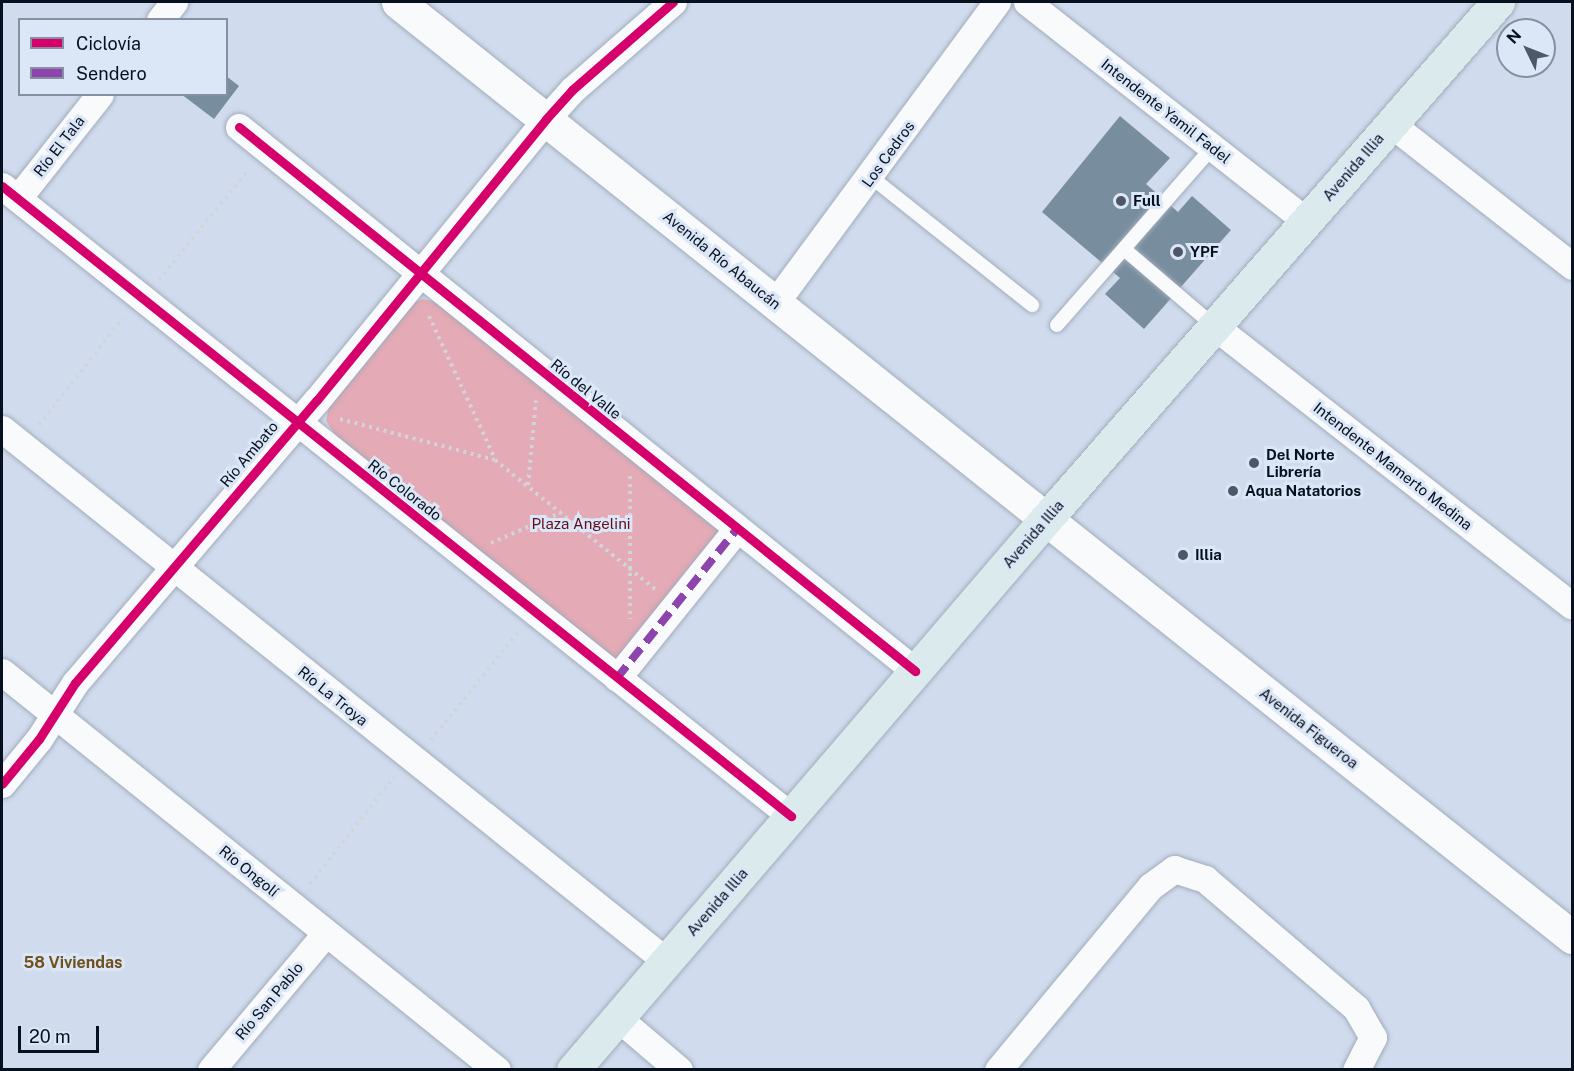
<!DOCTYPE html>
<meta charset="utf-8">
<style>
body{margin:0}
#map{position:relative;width:1574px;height:1071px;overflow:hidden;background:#d0dcee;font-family:"Public Sans",sans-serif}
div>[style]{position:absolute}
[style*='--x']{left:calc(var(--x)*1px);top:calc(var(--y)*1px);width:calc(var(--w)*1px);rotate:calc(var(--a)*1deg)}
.green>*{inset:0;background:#e4aab5}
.building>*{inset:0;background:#788e9e}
.path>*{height:4px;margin-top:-2px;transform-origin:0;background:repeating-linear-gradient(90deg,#d1d5da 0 3px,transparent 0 7.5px)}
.roads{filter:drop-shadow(0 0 2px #a2acbb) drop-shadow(0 0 2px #a2acbb)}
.service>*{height:14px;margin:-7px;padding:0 7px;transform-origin:7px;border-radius:7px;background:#f8fafc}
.minor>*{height:27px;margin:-13.5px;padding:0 13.5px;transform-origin:13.5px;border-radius:13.5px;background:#f8fafc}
.tertiary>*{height:33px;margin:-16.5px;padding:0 16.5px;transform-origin:16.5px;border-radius:16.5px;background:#f8fafc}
.secondary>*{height:33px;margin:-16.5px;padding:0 16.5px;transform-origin:16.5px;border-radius:16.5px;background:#f8fafc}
.primary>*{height:33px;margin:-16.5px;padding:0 16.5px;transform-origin:16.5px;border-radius:16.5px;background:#dbeaec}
.quiet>*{height:8px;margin-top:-4px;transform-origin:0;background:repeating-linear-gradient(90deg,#8e44ad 0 15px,transparent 0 23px)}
.cycleway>*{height:9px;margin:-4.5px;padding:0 4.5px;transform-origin:4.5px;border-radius:4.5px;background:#d6006c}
.dots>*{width:16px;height:16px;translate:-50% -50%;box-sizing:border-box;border:3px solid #dbe6f7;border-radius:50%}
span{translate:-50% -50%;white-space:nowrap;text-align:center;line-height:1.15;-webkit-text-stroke:6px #dbe6f7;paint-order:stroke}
.street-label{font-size:15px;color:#07101e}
.poi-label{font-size:15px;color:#07101e;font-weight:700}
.left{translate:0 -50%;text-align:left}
.park-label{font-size:15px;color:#640e1c}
.neighbourhood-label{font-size:16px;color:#6f511b;font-weight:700}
.frame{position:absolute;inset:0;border:3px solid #07101e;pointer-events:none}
.legend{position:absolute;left:18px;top:18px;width:210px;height:78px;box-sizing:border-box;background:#dbe6f7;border:2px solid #8690a0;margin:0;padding:8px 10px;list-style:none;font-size:18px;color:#07101e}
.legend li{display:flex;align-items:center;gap:12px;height:30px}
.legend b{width:30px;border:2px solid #8690a0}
.north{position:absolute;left:1496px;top:18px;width:60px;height:60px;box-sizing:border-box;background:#dbe6f7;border:2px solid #8690a0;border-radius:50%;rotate:313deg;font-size:16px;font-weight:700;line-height:24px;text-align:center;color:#07101e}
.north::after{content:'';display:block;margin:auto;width:21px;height:27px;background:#4d5767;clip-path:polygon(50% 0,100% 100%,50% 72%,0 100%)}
.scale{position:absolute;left:18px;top:1026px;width:81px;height:27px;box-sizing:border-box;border:3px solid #07101e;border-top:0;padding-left:8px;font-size:18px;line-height:21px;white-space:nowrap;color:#07101e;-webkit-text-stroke:4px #dbe6f7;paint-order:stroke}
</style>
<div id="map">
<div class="green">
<div style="clip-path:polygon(423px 299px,436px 302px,742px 545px,637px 676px,336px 436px,326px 421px,329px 406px,411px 303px)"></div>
</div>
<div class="building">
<div style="clip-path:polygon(226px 76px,239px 86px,214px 119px,181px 94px,226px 94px)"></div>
<div style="clip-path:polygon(1120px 116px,1170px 158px,1146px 184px,1178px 212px,1192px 196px,1231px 230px,1144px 329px,1105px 294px,1120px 278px,1042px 212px)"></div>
</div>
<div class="path">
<div style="--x:159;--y:280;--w:143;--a:-51"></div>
<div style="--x:429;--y:316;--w:157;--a:65.2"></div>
<div style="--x:340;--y:419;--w:160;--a:14.8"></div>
<div style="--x:495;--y:460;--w:207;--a:38.9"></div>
<div style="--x:39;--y:425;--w:136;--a:-51.9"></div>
<div style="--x:630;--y:476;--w:143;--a:90"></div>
<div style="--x:528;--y:485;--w:85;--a:-84.6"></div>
<div style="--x:491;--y:543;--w:75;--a:-23.5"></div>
<div style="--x:431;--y:740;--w:140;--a:-51.1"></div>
<div style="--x:310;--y:884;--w:136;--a:-51.9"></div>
</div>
<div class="roads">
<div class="service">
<div style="--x:871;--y:177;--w:206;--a:38.5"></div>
<div style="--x:1124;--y:249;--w:118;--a:40.5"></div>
<div style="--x:1057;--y:325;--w:235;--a:-48.8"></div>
</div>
<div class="minor">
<div style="--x:1027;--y:2;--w:355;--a:38.1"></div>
<div style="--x:160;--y:20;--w:23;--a:-52"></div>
<div style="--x:1391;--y:124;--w:230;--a:38.1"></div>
<div style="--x:239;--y:127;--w:868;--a:38.82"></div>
<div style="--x:2;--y:186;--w:1010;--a:38.61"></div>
<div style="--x:18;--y:198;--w:132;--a:-51.7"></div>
<div style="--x:775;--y:303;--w:374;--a:-53.6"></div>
<div style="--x:1214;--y:326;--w:454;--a:38"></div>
<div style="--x:2;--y:429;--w:851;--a:38.7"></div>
<div style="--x:2;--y:672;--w:635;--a:38.8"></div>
<div style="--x:617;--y:678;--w:191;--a:-51.2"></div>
<div style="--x:2;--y:784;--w:58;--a:-50.6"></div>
<div style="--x:39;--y:739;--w:67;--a:-57.3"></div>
<div style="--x:75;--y:683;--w:372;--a:-49.5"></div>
<div style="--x:317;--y:400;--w:362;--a:-50.8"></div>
<div style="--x:546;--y:119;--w:39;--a:-48"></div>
<div style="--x:572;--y:90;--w:134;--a:-41.1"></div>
<div style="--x:618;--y:1018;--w:80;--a:40.4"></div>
<div style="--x:211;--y:1070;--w:179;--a:-50"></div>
<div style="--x:998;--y:1070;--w:239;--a:-50.3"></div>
<div style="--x:1151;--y:886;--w:29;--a:-36"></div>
<div style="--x:1174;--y:869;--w:33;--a:18"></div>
<div style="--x:1205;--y:879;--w:199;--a:40.5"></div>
<div style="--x:1356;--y:1008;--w:34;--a:60"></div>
<div style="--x:1373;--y:1037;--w:37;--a:117"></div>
</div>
<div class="tertiary">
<div style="--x:398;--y:2;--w:829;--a:38.58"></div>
</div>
<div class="secondary">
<div style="--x:1046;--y:519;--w:672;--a:38.47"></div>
</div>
<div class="primary">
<div style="--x:573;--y:1070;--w:726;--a:-49.36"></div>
<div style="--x:1046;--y:519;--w:687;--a:-48.84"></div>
</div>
</div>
<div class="quiet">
<div style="--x:617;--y:678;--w:191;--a:-51.2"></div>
</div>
<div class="cycleway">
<div style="--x:239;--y:127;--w:868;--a:38.82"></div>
<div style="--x:2;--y:186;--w:1010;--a:38.61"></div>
<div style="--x:2;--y:784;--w:58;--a:-50.6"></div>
<div style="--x:39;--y:739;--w:67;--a:-57.3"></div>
<div style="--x:75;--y:683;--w:372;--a:-49.5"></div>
<div style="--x:317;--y:400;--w:362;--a:-50.8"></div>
<div style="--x:546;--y:119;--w:39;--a:-48"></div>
<div style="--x:572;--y:90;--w:134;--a:-41.1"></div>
</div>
<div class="dots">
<div style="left:1121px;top:201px;background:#4d5767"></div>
<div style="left:1178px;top:252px;background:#4d5767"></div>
<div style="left:1254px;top:463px;background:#4d5767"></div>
<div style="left:1233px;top:491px;background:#4d5767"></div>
<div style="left:1183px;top:555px;background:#4d5767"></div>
</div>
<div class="street-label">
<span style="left:1166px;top:111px;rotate:38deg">Intendente Yamil Fadel</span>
<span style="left:59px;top:146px;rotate:-52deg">Río El Tala</span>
<span style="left:888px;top:154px;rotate:-54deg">Los Cedros</span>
<span style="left:1353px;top:167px;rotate:-49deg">Avenida Illia</span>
<span style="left:722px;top:260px;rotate:39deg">Avenida Río Abaucán</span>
<span style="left:586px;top:389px;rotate:39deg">Río del Valle</span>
<span style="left:249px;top:454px;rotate:-50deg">Río Ambato</span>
<span style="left:1393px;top:466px;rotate:38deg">Intendente Mamerto Medina</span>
<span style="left:405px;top:490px;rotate:38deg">Río Colorado</span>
<span style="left:1033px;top:534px;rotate:-49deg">Avenida Illia</span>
<span style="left:333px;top:696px;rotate:39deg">Río La Troya</span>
<span style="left:1309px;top:728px;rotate:38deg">Avenida Figueroa</span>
<span style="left:249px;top:871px;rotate:39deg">Río Ongolí</span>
<span style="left:717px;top:902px;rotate:-49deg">Avenida Illia</span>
<span style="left:269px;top:1001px;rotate:-50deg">Río San Pablo</span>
</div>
<div class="poi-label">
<span class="left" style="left:1133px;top:201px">Full</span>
<span class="left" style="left:1190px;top:252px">YPF</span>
<span class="left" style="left:1266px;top:463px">Del Norte<br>Librería</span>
<span class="left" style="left:1245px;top:491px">Aqua Natatorios</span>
<span class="left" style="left:1195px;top:555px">Illia</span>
</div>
<div class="park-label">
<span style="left:581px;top:524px">Plaza Angelini</span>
</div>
<div class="neighbourhood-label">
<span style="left:73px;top:963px">58 Viviendas</span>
</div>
<div class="frame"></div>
<ul class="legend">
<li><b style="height:8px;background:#d6006c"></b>Ciclovía</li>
<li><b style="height:8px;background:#8e44ad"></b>Sendero</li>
</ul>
<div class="north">N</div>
<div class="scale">20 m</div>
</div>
